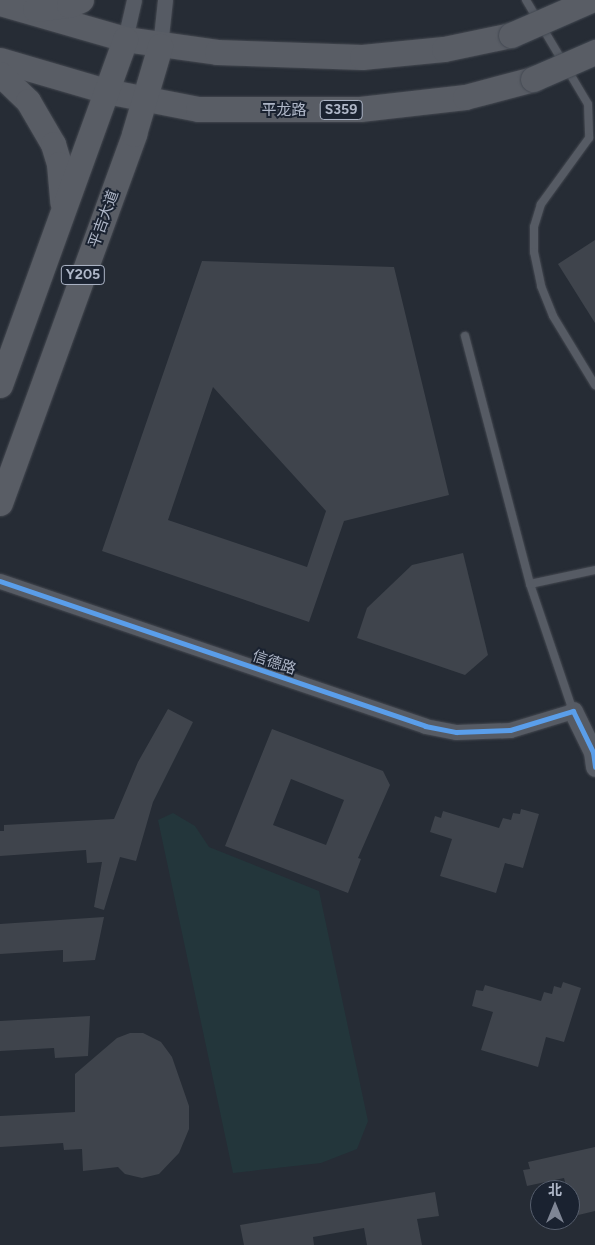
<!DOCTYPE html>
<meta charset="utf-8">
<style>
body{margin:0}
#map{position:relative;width:595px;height:1245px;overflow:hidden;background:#262c35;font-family:Figtree,"Noto Sans SC",sans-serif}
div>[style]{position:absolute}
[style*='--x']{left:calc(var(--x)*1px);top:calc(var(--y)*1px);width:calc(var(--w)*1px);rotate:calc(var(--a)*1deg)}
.green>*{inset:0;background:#23363b}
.building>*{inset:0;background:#3f444c}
.roads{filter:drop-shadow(0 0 1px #444850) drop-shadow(0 0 1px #444850)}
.service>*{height:8px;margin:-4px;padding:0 4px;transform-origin:4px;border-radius:4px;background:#565b64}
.minor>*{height:15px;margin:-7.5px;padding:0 7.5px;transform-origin:7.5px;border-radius:7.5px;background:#565b64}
.tertiary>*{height:19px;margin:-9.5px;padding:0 9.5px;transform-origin:9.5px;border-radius:9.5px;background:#565b64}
.primary>*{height:25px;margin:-12.5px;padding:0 12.5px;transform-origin:12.5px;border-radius:12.5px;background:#595d65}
.bridges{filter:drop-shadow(0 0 1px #434952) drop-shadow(0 0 1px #434952)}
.primary-bridge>*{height:25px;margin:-12.5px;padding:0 12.5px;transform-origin:12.5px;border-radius:12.5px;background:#595d65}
.cycleway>*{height:5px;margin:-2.5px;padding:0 2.5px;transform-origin:2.5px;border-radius:2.5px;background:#5a9eea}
span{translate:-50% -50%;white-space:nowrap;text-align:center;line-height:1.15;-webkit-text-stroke:4px #1a2230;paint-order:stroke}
.shield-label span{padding:1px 4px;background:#1a2230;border:1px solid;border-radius:4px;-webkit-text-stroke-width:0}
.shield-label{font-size:14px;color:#afb7c8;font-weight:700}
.street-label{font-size:15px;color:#afb7c8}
.north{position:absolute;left:530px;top:1180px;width:50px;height:50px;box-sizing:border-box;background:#1a2230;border:1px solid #565e6d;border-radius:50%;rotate:0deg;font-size:14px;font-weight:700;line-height:20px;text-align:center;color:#afb7c8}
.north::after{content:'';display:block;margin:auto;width:18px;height:22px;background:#7f8695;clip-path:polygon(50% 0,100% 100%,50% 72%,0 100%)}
</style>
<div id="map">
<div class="green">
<div style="clip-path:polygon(173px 813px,195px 826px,209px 847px,319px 891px,368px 1121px,357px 1149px,321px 1163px,233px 1173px,158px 820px)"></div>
</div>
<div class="building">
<div style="clip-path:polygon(595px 240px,595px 323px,558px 264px)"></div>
<div style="clip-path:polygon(evenodd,202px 261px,394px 267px,449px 495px,344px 521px,309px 622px,102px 551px,202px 261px,213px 387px,326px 511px,307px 567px,168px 520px,213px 387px)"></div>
<div style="clip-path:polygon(463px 553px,488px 655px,465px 675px,357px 638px,367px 608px,412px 565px)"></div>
<div style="clip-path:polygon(168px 709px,193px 722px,153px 802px,136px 861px,120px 857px,104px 910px,94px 907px,102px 862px,87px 863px,86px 850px,0 856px,0 831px,4px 831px,4px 825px,114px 819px,138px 762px)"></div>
<div style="clip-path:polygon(evenodd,272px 729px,383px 771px,390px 785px,358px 858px,361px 859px,348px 893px,225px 846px,272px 729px,291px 779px,344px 800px,326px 845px,273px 825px,291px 779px)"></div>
<div style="clip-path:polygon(521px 809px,539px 814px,523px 868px,505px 863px,496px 893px,440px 876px,452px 839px,430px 832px,435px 816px,441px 818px,443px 811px,499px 828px,503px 818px,511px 820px,513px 813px,520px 814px)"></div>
<div style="clip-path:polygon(104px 917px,95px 960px,63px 962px,63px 950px,0 954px,0 924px)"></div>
<div style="clip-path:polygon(563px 982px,581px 988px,564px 1042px,546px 1037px,538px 1067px,481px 1050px,493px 1012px,472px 1006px,476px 990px,483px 991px,485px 985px,541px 1001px,544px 992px,552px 994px,554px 986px,561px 988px)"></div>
<div style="clip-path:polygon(90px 1016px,88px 1056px,55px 1058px,54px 1048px,0 1051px,0 1021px)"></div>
<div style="clip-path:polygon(130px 1033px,143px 1033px,161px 1042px,172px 1057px,189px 1106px,189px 1129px,179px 1153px,159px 1174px,142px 1178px,125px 1174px,118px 1167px,83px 1171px,82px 1149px,64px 1150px,63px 1143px,0 1147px,0 1116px,75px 1112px,75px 1074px,117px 1038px)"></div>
<div style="clip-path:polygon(595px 1147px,595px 1211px,570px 1217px,570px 1190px,567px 1190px,564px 1178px,527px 1186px,523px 1170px,530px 1169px,528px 1162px)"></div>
<div style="clip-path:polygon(435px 1192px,439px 1216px,417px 1219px,422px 1245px,367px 1245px,364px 1228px,313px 1237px,314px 1245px,244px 1245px,240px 1225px)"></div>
</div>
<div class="roads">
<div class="service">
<div style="--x:526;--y:0;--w:121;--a:59.2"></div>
<div style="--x:588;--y:104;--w:34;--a:88"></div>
<div style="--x:589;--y:138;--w:82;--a:126"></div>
<div style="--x:541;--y:204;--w:24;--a:107"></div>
<div style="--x:534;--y:227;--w:25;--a:90"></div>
<div style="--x:534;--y:252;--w:35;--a:78"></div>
<div style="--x:541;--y:286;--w:32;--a:68"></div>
<div style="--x:553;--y:316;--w:81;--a:58.7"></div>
<div style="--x:465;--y:336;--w:256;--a:75.3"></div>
<div style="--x:530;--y:584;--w:134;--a:71.3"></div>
<div style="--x:530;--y:584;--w:66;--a:-12.2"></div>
</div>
<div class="minor">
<div style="--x:125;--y:39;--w:40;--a:-77"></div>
<div style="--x:160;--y:46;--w:46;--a:-83.8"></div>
<div style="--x:0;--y:581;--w:449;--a:18.8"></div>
<div style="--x:425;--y:726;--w:32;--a:11"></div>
<div style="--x:456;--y:732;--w:54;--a:-2.1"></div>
<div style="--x:510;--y:730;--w:66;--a:-16.8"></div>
</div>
<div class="tertiary">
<div style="--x:573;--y:711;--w:46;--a:64"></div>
<div style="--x:593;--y:752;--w:15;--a:82"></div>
</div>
<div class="primary">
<div style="--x:0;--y:3;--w:130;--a:16.1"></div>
<div style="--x:125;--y:39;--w:93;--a:8"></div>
<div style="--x:217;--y:52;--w:145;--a:2"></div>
<div style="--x:362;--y:57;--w:82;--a:-5.6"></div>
<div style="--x:444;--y:49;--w:68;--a:-11.8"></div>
<div style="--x:35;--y:9;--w:34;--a:-7"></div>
<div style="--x:69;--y:5;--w:13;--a:-23"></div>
<div style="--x:0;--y:60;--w:110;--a:16.3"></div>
<div style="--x:106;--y:91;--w:94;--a:11.1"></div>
<div style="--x:198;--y:109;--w:162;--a:0"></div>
<div style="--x:360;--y:109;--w:106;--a:-6.5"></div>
<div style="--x:465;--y:97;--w:70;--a:-14.8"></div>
<div style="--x:0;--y:74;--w:39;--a:44"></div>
<div style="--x:28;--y:101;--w:50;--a:59.8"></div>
<div style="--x:53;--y:144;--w:21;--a:73"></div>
<div style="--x:59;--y:164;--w:38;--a:85"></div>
<div style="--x:0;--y:385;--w:368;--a:-70.1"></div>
<div style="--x:0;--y:503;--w:393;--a:-70"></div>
<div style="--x:134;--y:134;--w:92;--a:-73.5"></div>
</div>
</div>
<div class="bridges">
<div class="primary-bridge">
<div style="--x:511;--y:35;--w:87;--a:-23.6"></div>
<div style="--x:533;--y:79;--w:68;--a:-23.5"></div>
</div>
</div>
<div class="cycleway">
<div style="--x:0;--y:581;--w:449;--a:18.8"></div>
<div style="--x:425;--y:726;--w:32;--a:11"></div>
<div style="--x:456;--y:732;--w:54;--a:-2.1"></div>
<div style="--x:510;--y:730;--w:66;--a:-16.8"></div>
<div style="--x:573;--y:711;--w:46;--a:64"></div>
<div style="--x:593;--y:752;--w:15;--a:82"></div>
</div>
<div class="shield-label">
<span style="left:341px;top:110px">S359</span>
<span style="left:83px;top:275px">Y205</span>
</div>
<div class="street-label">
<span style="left:284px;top:111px">平龙路</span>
<span style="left:104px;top:219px;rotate:-70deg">平吉大道</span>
<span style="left:274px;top:663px;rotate:19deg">信德路</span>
</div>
<div class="north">北</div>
</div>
